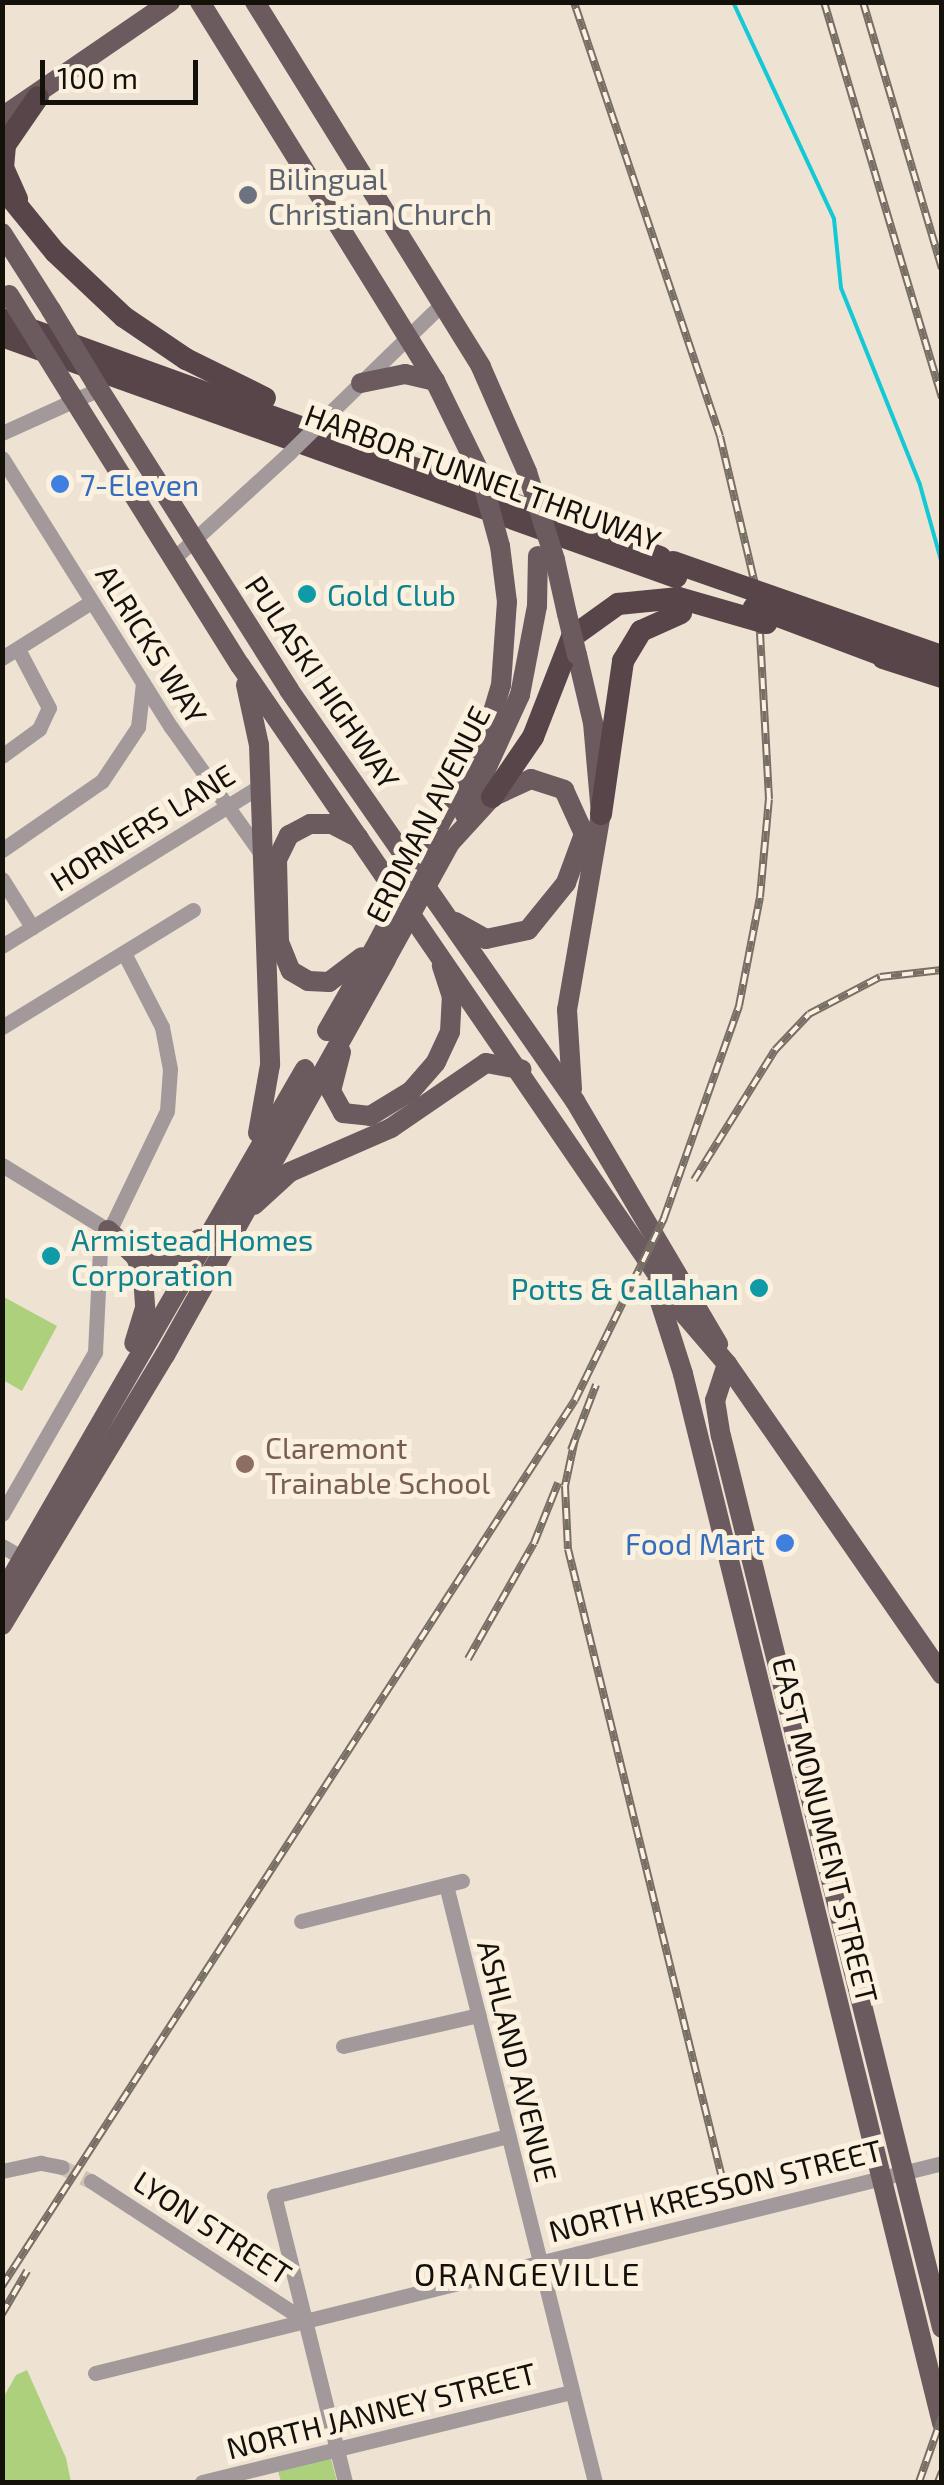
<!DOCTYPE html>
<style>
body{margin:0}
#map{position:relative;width:944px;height:2485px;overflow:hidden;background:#eee2d2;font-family:"Exo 2",sans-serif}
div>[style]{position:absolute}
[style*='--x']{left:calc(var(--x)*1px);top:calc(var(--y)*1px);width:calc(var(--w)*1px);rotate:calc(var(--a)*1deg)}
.green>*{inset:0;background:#add07c}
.stream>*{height:4px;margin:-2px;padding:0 2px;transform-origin:2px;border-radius:2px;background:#14c9d4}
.minor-tunnel>*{height:15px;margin-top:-7.5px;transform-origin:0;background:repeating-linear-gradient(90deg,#cdc2b4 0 15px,transparent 0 23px)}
.minor>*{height:15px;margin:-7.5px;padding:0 7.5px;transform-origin:7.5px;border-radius:7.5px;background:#a2999b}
.major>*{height:20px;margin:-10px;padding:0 10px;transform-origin:10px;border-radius:10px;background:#6b5b5e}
.highway>*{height:22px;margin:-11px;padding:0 11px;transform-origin:11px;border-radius:11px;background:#584549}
.rail>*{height:8px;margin-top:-4px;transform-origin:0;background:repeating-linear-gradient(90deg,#fcf0df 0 11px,#776f65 0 22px);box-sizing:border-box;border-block:2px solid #776f65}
.minor-bridge>*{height:15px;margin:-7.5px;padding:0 7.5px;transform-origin:7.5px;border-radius:7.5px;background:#a2999b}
.major-bridge>*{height:20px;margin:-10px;padding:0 10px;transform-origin:10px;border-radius:10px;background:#6b5b5e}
.highway-bridge>*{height:22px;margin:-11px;padding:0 11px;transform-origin:11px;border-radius:11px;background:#584549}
.dots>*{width:28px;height:28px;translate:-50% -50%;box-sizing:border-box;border:5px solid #fcf0df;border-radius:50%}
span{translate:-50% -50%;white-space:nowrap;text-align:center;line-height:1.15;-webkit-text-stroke:10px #fcf0df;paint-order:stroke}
.worship-label{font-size:30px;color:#5b616d}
.left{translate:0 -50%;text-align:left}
.street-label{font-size:30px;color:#14100a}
.shop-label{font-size:30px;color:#366cbe}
.right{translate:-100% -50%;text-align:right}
.culture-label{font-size:30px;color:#0d838f}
.education-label{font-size:30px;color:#785e54}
.neighbourhood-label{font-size:32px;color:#14100a;letter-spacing:2.5px}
.frame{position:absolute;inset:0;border:5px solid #14100a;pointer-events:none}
.scale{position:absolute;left:40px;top:60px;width:158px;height:45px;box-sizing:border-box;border:5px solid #14100a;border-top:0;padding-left:12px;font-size:30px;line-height:35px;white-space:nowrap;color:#14100a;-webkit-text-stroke:8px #fcf0df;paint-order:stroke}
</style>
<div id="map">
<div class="green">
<div style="clip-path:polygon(2px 1296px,57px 1326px,22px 1391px,3px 1380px)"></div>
<div style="clip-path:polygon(27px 2370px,66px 2458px,71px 2482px,3px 2482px,3px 2398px,16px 2375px)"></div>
<div style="clip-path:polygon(331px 2458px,337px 2482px,281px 2482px,278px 2471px)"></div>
</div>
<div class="stream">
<div style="--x:733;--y:2;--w:239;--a:65"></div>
<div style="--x:834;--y:219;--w:69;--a:84.2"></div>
<div style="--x:841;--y:288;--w:212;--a:68.1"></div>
<div style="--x:920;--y:485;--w:82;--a:74.4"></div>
</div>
<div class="minor-tunnel">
<div style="--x:62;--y:2167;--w:32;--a:26"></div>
</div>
<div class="minor">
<div style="--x:334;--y:409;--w:151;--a:-44.2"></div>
<div style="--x:2;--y:433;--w:107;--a:-24.4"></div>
<div style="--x:2;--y:458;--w:318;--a:57.9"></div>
<div style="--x:171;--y:727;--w:157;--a:54.6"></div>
<div style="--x:172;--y:560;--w:159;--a:-42.4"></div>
<div style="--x:2;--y:658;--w:105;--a:-32.2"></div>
<div style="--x:2;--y:756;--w:46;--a:-36.1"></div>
<div style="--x:39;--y:729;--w:23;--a:-65"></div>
<div style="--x:49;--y:708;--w:67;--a:-117.7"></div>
<div style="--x:2;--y:850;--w:121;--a:-34.6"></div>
<div style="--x:102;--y:781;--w:65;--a:-56.3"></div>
<div style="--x:138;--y:727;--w:44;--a:-83.5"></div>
<div style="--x:2;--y:879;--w:57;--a:58"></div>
<div style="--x:2;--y:946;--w:304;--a:-31.8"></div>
<div style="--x:2;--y:1027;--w:224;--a:-31.5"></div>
<div style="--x:2;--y:1165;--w:124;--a:31.5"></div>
<div style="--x:2;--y:1514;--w:187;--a:-60.1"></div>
<div style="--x:95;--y:1352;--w:102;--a:-87.2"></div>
<div style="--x:100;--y:1250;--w:154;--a:-64.3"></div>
<div style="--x:167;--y:1111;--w:42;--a:-85.9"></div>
<div style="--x:170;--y:1069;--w:43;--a:-100.8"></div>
<div style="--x:162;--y:1027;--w:83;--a:-117.2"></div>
<div style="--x:2;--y:1546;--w:24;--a:30"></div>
<div style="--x:446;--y:1885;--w:615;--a:75.99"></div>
<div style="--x:301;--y:1921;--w:166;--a:-14"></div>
<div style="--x:343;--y:2046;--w:139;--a:-12.9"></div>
<div style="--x:2;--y:2171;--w:40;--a:-12"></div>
<div style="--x:41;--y:2163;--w:21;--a:11"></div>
<div style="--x:91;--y:2181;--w:254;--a:33.1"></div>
<div style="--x:95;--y:2373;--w:873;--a:-13.92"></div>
<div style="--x:202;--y:2482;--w:381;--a:-13.7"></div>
<div style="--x:345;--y:2482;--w:295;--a:-103.9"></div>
<div style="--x:274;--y:2196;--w:242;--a:-14.4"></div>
</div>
<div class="major">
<div style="--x:200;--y:2;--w:446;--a:58.2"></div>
<div style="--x:255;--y:2;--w:429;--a:58.2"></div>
<div style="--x:481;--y:367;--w:115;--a:66.3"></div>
<div style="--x:2;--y:117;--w:204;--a:-34.4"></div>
<div style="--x:2;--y:233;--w:91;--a:57.5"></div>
<div style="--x:361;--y:383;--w:45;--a:-11.6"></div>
<div style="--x:405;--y:374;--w:31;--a:13"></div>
<div style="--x:99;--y:389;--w:356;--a:57.7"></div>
<div style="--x:289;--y:690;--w:501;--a:55.17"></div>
<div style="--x:575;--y:1101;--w:282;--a:59.5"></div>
<div style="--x:71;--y:395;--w:319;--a:58"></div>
<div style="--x:240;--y:665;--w:788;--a:55.6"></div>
<div style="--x:685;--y:1315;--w:65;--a:49.4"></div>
<div style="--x:727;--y:1364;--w:378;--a:55.3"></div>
<div style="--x:555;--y:560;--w:55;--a:77.5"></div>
<div style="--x:246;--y:685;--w:61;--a:77.8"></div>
<div style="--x:259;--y:745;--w:320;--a:88"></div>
<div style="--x:270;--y:1065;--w:69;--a:100"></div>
<div style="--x:465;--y:815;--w:132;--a:-65.4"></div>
<div style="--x:520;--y:695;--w:91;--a:-79.2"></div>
<div style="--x:537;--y:606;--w:50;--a:-88.9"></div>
<div style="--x:439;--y:826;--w:95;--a:-61.8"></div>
<div style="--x:484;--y:742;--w:59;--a:-73.4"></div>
<div style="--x:501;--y:685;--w:83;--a:-85.9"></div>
<div style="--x:507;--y:602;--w:56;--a:-97.1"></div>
<div style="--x:359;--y:838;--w:31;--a:-153"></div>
<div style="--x:331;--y:824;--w:21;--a:180"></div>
<div style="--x:310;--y:824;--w:24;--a:152"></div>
<div style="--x:289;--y:835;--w:28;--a:116"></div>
<div style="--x:277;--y:860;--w:82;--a:88.6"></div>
<div style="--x:279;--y:942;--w:31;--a:68"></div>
<div style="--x:291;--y:971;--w:20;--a:30"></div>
<div style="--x:308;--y:981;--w:21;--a:3"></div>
<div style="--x:329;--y:982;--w:41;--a:-37.1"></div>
<div style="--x:450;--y:843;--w:62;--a:-47.6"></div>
<div style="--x:492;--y:797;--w:43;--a:-24.8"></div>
<div style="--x:531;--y:779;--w:35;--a:18"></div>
<div style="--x:564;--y:790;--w:48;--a:65.6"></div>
<div style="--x:584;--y:834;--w:52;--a:110.2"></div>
<div style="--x:566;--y:883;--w:60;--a:129"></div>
<div style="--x:528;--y:930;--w:43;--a:167.9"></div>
<div style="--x:486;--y:939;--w:35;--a:-151"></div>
<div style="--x:327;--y:1031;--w:103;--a:-60.2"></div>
<div style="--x:341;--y:1052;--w:40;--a:104.4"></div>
<div style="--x:331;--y:1091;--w:25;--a:61"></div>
<div style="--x:343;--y:1113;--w:27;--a:6"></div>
<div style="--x:370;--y:1116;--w:48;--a:-31.4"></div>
<div style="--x:411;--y:1091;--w:38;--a:-49"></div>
<div style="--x:436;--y:1062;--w:33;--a:-65"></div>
<div style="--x:450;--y:1032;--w:35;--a:-87"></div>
<div style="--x:452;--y:997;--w:33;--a:-108"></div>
<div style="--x:572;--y:1089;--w:79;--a:-93.6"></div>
<div style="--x:567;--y:1010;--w:199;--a:-80.2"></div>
<div style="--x:601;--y:814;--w:91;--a:-95"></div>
<div style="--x:593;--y:723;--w:70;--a:-103.2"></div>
<div style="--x:254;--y:1205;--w:49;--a:-42.5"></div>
<div style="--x:290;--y:1172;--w:110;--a:-23.5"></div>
<div style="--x:391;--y:1128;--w:115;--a:-34.4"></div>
<div style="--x:486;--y:1063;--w:36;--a:10"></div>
<div style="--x:108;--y:1230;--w:39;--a:44"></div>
<div style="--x:136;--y:1257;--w:20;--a:70"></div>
<div style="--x:143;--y:1276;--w:32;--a:86"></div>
<div style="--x:145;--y:1308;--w:37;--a:107"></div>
<div style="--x:133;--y:1243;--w:35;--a:35"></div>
<div style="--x:162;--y:1263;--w:44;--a:-33"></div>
<div style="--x:655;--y:1286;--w:92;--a:72.3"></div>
<div style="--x:683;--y:1374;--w:1081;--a:76.13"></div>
<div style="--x:727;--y:1364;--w:38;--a:108"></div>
<div style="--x:715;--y:1400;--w:36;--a:81"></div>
<div style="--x:721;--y:1436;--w:919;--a:76.08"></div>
<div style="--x:2;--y:1594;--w:606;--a:-60.01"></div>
<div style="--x:2;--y:1625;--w:315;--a:-58.9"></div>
<div style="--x:165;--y:1355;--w:453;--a:-60.8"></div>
</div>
<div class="highway">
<div style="--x:2;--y:187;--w:84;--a:50.8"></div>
<div style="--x:55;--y:252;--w:95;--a:43.3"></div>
<div style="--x:124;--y:317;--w:75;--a:34.1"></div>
<div style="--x:186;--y:359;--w:88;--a:26.3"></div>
<div style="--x:17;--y:199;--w:34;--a:-114"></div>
<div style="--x:3;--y:168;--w:23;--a:-85"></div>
<div style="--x:5;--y:145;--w:58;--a:-55.5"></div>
<div style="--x:2;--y:319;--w:700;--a:19.89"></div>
<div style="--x:2;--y:336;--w:716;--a:19.68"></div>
<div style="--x:883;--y:658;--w:62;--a:17.9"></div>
<div style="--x:492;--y:797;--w:73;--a:-55.7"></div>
<div style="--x:533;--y:737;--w:107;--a:-68.7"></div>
<div style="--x:572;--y:637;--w:57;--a:-35.7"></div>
<div style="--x:618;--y:604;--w:61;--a:-5.6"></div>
<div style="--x:601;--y:814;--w:155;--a:-81.8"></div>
<div style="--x:623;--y:661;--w:35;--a:-59"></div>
<div style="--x:641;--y:631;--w:44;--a:-24.2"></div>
</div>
<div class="rail">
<div style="--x:824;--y:2;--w:413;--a:73.4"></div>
<div style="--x:863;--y:2;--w:278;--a:73.5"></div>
<div style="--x:694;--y:1180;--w:153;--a:-58.1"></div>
<div style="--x:775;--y:1050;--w:50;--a:-46.6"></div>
<div style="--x:809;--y:1014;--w:80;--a:-27.5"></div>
<div style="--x:880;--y:977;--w:62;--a:-6.4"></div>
<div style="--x:575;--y:1439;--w:48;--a:102"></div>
<div style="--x:565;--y:1486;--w:63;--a:87.3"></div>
<div style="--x:568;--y:1549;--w:660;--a:76.24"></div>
<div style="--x:571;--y:1450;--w:70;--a:-69"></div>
<div style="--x:468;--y:1659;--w:133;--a:-60.4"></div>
<div style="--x:534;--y:1543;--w:65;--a:-68.2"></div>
<div style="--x:2;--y:2286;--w:1055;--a:-57.11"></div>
<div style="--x:575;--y:1400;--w:203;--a:-63.9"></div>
<div style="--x:664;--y:1218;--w:225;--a:-70.5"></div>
<div style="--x:739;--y:1006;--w:111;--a:-79.1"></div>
<div style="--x:760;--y:897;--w:98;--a:-84.8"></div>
<div style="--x:769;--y:799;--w:202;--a:-93.1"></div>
<div style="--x:758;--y:597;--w:165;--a:-103.3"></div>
<div style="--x:720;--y:436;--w:458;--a:-108.6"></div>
<div style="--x:2;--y:2314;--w:50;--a:-59.8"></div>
<div style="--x:919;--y:2482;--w:69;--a:-70.5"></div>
<div style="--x:938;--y:2482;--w:11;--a:-68"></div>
</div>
<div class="minor-bridge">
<div style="--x:289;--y:453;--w:63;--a:-44.4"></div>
</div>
<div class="major-bridge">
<div style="--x:9;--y:295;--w:118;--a:58.2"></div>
<div style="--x:51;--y:310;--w:92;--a:58.7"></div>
<div style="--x:435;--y:381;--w:102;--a:63.9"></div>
<div style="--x:480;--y:473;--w:76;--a:74.7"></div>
<div style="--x:527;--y:472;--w:92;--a:72.3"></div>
<div style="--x:567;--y:614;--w:42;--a:76.3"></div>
<div style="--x:378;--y:942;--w:131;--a:-62.3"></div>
<div style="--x:386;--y:959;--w:132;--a:-61.1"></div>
</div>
<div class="highway-bridge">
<div style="--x:673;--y:562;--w:285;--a:19.3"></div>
<div style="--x:679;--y:598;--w:91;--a:16"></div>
<div style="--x:754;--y:607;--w:156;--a:20.6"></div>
</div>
<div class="dots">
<div style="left:248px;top:195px;background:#6b7280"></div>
<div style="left:60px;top:484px;background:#3f7fe0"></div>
<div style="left:307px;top:594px;background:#0f9aa8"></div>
<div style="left:51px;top:1256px;background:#0f9aa8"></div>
<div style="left:759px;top:1288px;background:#0f9aa8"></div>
<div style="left:245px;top:1464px;background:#8d6e63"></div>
<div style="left:785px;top:1543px;background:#3f7fe0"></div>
</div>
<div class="worship-label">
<span class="left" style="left:268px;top:195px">Bilingual<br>Christian Church</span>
</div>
<div class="street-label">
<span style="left:483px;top:477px;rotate:20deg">HARBOR TUNNEL THRUWAY</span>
<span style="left:152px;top:644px;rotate:58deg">ALRICKS WAY</span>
<span style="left:323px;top:682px;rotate:56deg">PULASKI HIGHWAY</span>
<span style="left:427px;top:814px;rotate:-63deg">ERDMAN AVENUE</span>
<span style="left:142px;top:827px;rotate:-32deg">HORNERS LANE</span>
<span style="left:826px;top:1830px;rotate:76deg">EAST MONUMENT STREET</span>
<span style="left:518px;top:2061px;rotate:76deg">ASHLAND AVENUE</span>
<span style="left:715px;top:2190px;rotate:-14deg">NORTH KRESSON STREET</span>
<span style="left:213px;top:2227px;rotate:33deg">LYON STREET</span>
<span style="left:381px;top:2410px;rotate:-14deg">NORTH JANNEY STREET</span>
</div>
<div class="shop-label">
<span class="left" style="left:80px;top:484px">7-Eleven</span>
<span class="right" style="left:765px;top:1543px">Food Mart</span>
</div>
<div class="culture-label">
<span class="left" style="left:327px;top:594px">Gold Club</span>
<span class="left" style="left:71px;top:1256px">Armistead Homes<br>Corporation</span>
<span class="right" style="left:739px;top:1288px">Potts &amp; Callahan</span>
</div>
<div class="education-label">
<span class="left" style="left:265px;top:1464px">Claremont<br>Trainable School</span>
</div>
<div class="neighbourhood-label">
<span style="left:528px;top:2273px">ORANGEVILLE</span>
</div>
<div class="frame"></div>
<div class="scale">100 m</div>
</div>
